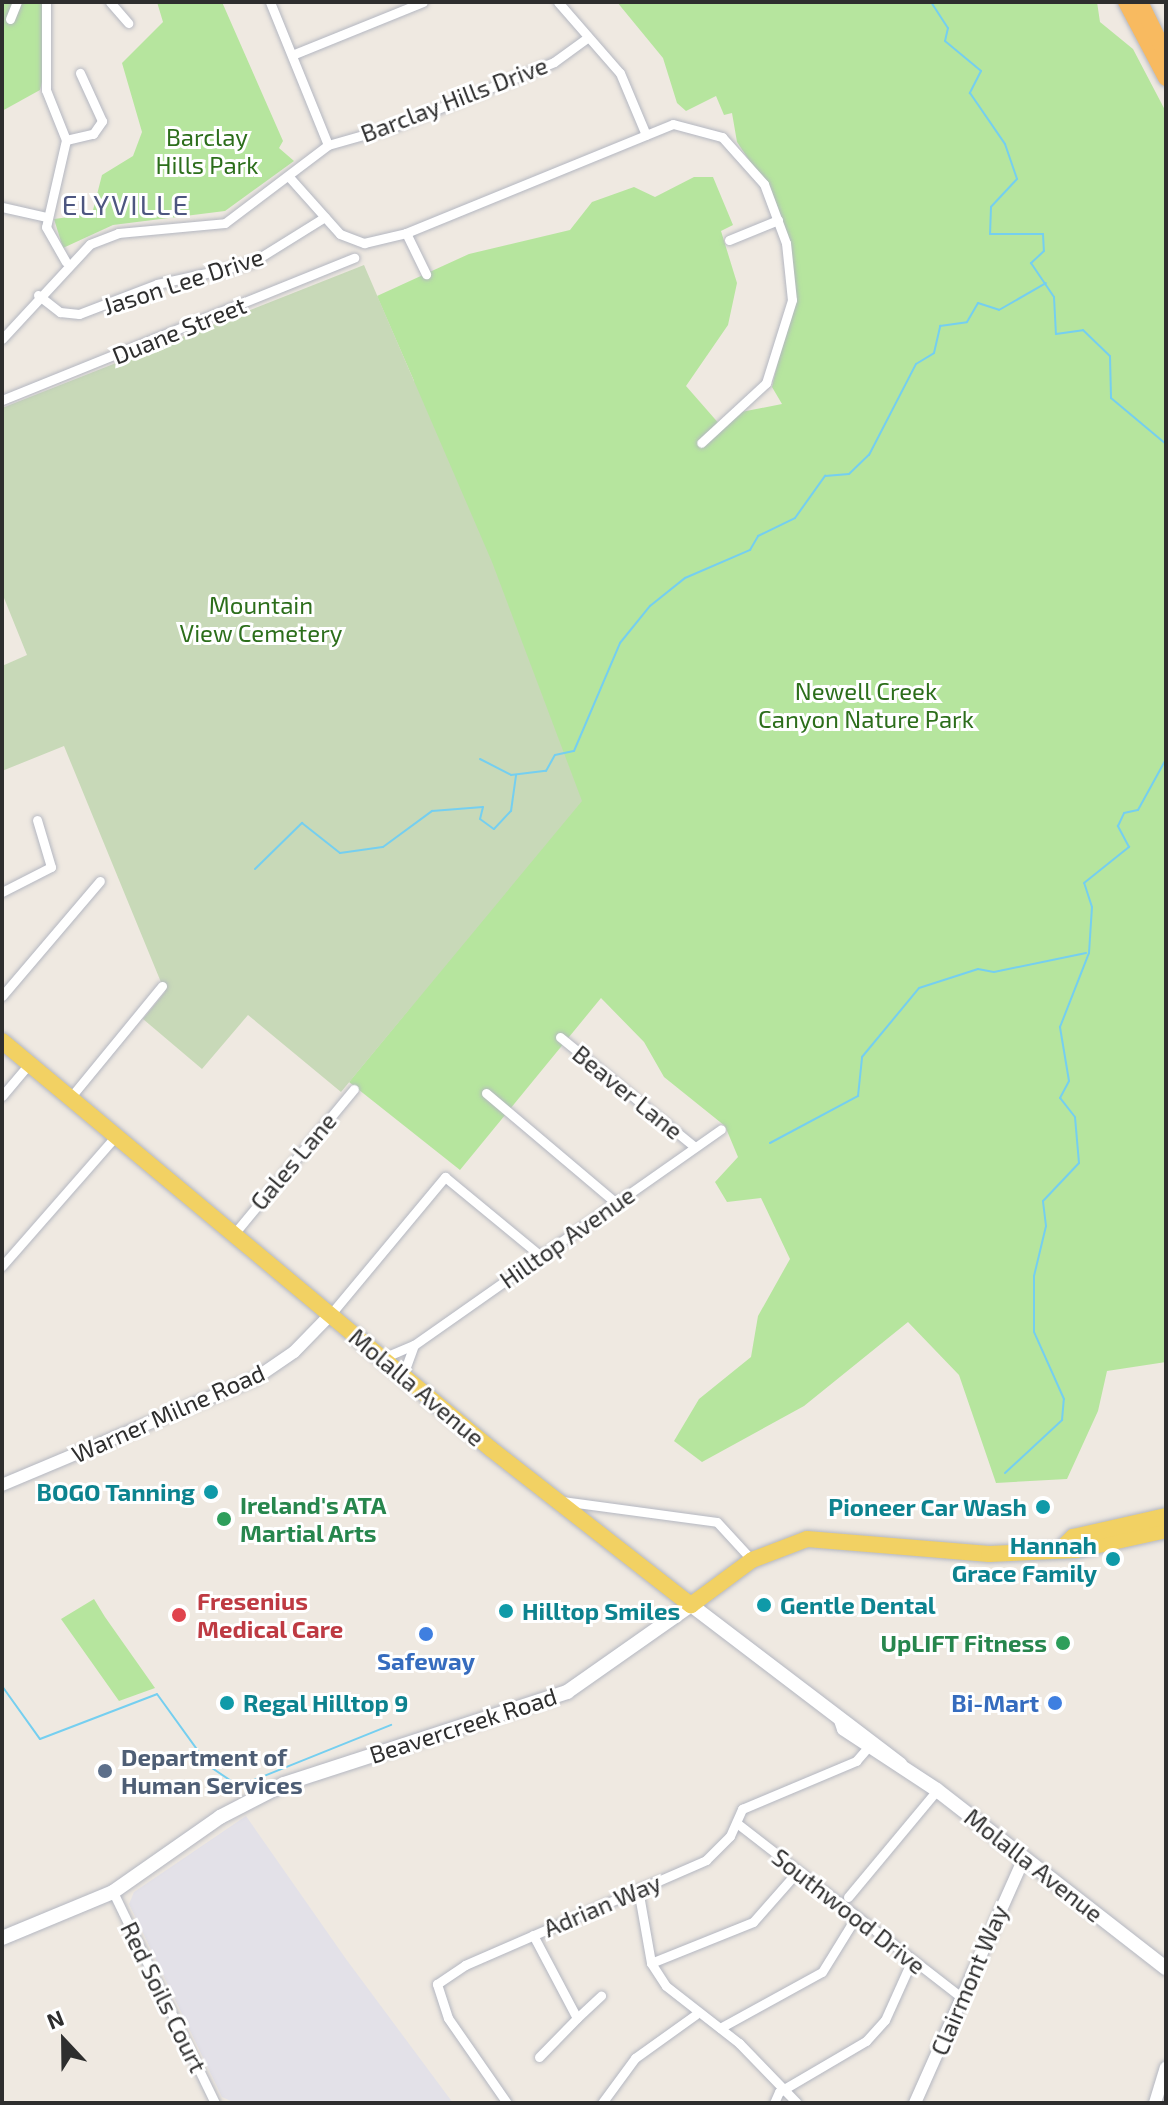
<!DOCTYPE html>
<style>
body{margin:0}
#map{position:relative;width:1168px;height:2105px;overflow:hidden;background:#efe9e1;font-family:"Exo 2",sans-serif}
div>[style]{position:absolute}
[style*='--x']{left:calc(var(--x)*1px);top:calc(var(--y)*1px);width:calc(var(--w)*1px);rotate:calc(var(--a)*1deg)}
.industrial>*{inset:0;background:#e3e1e8}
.green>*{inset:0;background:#b6e59e}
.cemetery>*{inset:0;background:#c8d9b8}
.stream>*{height:2px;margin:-1px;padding:0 1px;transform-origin:1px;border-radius:1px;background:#75cff0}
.roads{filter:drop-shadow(0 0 2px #b4b7c1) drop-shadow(0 0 2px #b4b7c1)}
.minor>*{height:9px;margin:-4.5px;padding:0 4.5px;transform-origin:4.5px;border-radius:4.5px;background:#fff}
.tertiary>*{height:12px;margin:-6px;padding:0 6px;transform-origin:6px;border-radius:6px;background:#fff}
.secondary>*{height:14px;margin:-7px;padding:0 7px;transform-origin:7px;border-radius:7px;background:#fff}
.primary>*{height:16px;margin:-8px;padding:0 8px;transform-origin:8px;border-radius:8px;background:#f2d163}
.trunk>*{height:16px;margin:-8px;padding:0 8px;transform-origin:8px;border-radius:8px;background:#f8ba60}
.dots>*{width:22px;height:22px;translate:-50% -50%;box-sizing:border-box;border:4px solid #fff;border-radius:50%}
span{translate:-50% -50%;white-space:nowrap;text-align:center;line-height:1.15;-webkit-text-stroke:6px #fff;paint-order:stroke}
.street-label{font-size:24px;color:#2e2e2e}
.park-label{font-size:24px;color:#2c6e1b}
.culture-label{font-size:24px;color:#0d838f;font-weight:700}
.right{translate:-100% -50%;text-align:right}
.left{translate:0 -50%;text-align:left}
.leisure-label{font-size:24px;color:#27864d;font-weight:700}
.health-label{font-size:24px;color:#be3a42;font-weight:700}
.shop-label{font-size:24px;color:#366cbe;font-weight:700}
.service-label{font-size:24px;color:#4e5e75;font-weight:700}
.quarter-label{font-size:28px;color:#4d5680;letter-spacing:2px}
.frame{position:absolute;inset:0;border:4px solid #2e2e2e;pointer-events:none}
.north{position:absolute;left:24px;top:2001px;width:80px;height:80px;-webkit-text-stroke:6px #fff;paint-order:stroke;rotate:338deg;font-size:22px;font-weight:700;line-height:32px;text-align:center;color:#2e2e2e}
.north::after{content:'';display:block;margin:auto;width:28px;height:36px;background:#2e2e2e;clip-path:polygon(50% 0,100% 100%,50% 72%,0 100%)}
</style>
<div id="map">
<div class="industrial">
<div style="clip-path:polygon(246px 1816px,346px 1959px,453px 2103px,235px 2103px,222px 2097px,129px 1904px,134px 1892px)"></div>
</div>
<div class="green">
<div style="clip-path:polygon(2px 2px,44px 4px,49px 53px,40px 90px,2px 111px)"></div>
<div style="clip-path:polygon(157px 2px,222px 2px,283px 141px,279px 148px,294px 161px,225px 211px,113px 225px,63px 248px,54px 219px,92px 214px,102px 175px,133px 156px,142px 132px,122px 63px,163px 22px)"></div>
<div style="clip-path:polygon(617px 2px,1097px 2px,1100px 22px,1133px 49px,1166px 112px,1166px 1362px,1107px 1371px,1098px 1411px,1067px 1479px,996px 1483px,959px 1375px,908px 1322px,804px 1406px,702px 1462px,674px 1441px,699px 1399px,751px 1357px,758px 1316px,790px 1259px,761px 1198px,727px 1202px,715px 1182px,738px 1157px,725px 1126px,664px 1077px,644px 1042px,601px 998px,460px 1170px,349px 1082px,410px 1008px,414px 381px,377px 296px,469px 254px,570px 230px,592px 202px,634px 187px,655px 197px,694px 177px,713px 177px,733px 225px,721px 231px,737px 283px,728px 325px,686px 386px,721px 426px,741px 412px,782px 404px,772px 387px,795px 288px,771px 193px,737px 142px,732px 113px,724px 115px,716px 96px,686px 111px,677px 103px,663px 58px)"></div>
<div style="clip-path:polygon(94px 1599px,105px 1617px,155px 1688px,119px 1701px,61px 1619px)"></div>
</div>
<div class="cemetery">
<div style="clip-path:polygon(364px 265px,492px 562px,582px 801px,341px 1092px,248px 1015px,202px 1069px,143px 1019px,165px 992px,64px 746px,2px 771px,2px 666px,27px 655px,2px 593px,2px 408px)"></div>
</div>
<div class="stream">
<div style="--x:931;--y:2;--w:31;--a:57"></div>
<div style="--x:948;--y:28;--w:13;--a:103"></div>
<div style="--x:945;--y:41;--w:47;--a:39.8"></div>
<div style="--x:981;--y:71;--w:25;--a:117"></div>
<div style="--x:970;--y:93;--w:62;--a:55.5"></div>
<div style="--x:1005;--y:144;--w:37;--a:71"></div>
<div style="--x:1017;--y:179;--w:38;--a:133"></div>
<div style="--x:991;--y:207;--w:27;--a:92"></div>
<div style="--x:990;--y:234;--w:53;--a:0"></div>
<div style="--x:1043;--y:234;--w:17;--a:87"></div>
<div style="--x:1044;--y:251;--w:18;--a:137"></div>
<div style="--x:1031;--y:263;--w:41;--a:55.9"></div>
<div style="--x:1054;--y:297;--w:37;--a:87"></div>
<div style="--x:1056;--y:334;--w:27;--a:-8"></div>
<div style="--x:1083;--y:330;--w:37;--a:44"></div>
<div style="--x:1110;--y:356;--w:42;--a:88.6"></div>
<div style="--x:1111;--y:398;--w:72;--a:39.9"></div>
<div style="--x:480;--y:759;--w:35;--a:27"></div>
<div style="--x:511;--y:775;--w:35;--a:-7"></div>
<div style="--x:546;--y:771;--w:18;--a:-61"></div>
<div style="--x:555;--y:755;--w:19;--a:-12"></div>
<div style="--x:574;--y:751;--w:117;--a:-66.9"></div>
<div style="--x:620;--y:643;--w:48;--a:-51"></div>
<div style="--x:650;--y:606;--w:45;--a:-38.7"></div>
<div style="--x:685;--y:578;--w:71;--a:-23.3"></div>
<div style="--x:750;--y:550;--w:16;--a:-60"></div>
<div style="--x:758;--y:536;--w:41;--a:-25.9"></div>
<div style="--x:795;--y:518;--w:52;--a:-54.5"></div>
<div style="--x:825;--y:476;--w:24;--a:-5"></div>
<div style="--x:849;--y:474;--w:28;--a:-44"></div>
<div style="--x:869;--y:455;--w:102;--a:-62.7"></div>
<div style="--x:916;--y:364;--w:21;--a:-31"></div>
<div style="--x:934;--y:353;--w:28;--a:-77"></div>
<div style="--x:940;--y:326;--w:27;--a:-8"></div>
<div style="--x:967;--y:322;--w:22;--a:-60"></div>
<div style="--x:978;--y:303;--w:22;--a:18"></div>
<div style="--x:999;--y:310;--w:54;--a:-29.9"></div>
<div style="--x:255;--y:869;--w:66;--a:-44.4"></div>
<div style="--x:302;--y:823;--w:48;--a:38.3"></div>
<div style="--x:340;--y:853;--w:43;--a:-7.9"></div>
<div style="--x:383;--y:847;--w:61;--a:-36.3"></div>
<div style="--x:432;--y:811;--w:51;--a:-4.5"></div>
<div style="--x:483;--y:807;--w:12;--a:104"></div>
<div style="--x:480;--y:819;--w:17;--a:36"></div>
<div style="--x:494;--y:829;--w:25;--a:-47"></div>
<div style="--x:511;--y:811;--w:36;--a:-82"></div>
<div style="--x:770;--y:1143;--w:100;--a:-28.1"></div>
<div style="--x:858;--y:1096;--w:39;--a:-84"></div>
<div style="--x:862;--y:1057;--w:89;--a:-50.4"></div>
<div style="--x:919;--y:988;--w:62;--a:-17.9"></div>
<div style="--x:978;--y:969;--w:16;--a:11"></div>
<div style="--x:994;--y:972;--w:94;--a:-11.7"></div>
<div style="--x:1005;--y:1473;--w:78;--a:-42.9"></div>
<div style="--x:1062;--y:1420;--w:21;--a:-85"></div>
<div style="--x:1064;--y:1399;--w:73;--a:-114.1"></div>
<div style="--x:1034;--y:1332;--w:56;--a:-90"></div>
<div style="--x:1034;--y:1276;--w:51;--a:-76.5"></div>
<div style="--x:1046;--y:1226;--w:25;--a:-97"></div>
<div style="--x:1043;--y:1201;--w:52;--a:-46.5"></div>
<div style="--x:1079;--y:1163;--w:46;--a:-95"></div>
<div style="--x:1075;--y:1117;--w:24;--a:-128"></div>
<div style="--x:1060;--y:1098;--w:19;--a:-62"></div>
<div style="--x:1069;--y:1081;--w:55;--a:-99.5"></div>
<div style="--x:1060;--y:1027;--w:79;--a:-68.6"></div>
<div style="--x:1089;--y:953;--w:46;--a:-86.3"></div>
<div style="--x:1092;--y:907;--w:25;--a:-108"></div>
<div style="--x:1084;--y:883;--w:58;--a:-38.7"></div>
<div style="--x:1129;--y:847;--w:24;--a:-118"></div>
<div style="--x:1118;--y:826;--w:14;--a:-65"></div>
<div style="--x:1124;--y:813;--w:14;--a:-12"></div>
<div style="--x:1138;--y:810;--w:58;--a:-61.2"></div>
<div style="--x:2;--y:1686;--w:65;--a:54.4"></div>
<div style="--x:40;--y:1739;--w:125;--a:-21"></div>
<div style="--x:157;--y:1694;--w:89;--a:54.2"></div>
<div style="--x:209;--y:1766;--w:36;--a:34"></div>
<div style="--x:239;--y:1786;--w:164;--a:-21.9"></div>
</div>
<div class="roads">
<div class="minor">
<div style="--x:46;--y:2;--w:88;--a:90"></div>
<div style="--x:46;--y:90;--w:54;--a:68.2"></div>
<div style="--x:66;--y:140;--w:89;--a:102.9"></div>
<div style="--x:46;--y:227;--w:40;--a:60.3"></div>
<div style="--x:110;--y:2;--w:28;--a:49"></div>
<div style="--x:270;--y:2;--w:154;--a:67.9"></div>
<div style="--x:558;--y:2;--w:94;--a:48.9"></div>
<div style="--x:620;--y:73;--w:67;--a:67.2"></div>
<div style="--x:10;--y:19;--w:18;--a:-68"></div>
<div style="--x:292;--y:55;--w:141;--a:-22"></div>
<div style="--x:66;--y:140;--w:28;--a:-13"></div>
<div style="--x:93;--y:134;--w:16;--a:-55"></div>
<div style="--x:102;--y:121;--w:53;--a:-114.6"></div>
<div style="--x:290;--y:178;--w:75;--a:48.2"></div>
<div style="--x:340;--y:234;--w:26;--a:21"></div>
<div style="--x:364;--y:243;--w:43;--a:-13.4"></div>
<div style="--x:406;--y:233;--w:288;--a:-22.2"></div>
<div style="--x:673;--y:124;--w:51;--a:14.9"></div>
<div style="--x:722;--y:137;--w:63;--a:48.2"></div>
<div style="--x:764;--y:184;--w:63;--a:69.6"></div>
<div style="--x:786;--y:243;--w:57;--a:84"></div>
<div style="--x:792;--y:300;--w:87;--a:107.4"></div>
<div style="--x:766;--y:383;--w:88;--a:137.3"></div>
<div style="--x:2;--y:207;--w:45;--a:12.8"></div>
<div style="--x:406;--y:233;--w:46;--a:64"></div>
<div style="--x:729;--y:240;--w:53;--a:-22.2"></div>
<div style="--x:38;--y:295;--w:28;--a:38"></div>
<div style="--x:60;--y:312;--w:19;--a:6"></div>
<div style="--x:79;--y:314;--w:84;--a:-21"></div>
<div style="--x:157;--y:284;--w:96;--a:-12.6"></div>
<div style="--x:251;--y:263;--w:87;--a:-31.9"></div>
<div style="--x:2;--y:339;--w:129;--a:-47.2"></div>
<div style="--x:90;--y:244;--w:30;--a:-21"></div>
<div style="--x:118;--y:233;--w:107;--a:-5.3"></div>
<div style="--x:225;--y:223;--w:129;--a:-37.1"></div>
<div style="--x:328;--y:145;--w:70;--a:-15.8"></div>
<div style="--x:395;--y:126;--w:171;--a:-21.9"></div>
<div style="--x:554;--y:62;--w:41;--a:-36"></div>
<div style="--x:2;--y:400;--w:380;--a:-22"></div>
<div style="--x:2;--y:892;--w:55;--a:-27"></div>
<div style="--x:51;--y:867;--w:49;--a:-106.6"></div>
<div style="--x:2;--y:996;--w:151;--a:-49.6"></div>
<div style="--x:560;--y:1037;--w:174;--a:39.2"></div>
<div style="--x:486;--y:1093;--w:170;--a:40.2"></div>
<div style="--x:2;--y:1096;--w:42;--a:-49.8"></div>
<div style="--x:70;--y:1098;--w:145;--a:-50.6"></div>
<div style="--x:234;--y:1234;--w:188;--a:-50.4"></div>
<div style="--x:2;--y:1266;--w:173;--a:-48.8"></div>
<div style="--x:330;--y:1315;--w:180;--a:-50.2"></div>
<div style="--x:445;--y:1177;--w:124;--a:39.5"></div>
<div style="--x:383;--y:1358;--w:34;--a:-23"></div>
<div style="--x:414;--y:1345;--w:375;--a:-35.1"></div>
<div style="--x:403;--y:1375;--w:32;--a:-70"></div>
<div style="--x:562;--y:1501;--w:156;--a:7.7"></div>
<div style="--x:717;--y:1522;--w:52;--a:47.4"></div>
<div style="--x:738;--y:1824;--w:282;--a:37.8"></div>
<div style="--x:638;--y:1889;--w:75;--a:80"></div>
<div style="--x:651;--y:1963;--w:27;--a:57"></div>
<div style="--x:666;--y:1986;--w:93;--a:38"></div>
<div style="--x:739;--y:2043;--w:83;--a:46"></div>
<div style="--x:113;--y:1892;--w:234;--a:64.2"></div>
<div style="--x:848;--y:1897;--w:139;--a:-50.2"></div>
<div style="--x:533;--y:1935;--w:94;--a:62.1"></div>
<div style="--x:577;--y:2018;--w:33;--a:-43"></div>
<div style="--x:651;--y:1963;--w:110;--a:-21.9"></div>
<div style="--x:753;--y:1922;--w:68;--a:-48.6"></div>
<div style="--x:720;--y:2028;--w:116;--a:-28.8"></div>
<div style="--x:822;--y:1972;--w:65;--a:-58.3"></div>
<div style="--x:539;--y:2057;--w:54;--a:-45.7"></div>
<div style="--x:507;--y:2103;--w:103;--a:-124.8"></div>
<div style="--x:448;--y:2018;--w:36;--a:-108"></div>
<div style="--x:437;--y:1984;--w:34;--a:-34"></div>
<div style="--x:465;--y:1965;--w:263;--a:-23.5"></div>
<div style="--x:706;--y:1860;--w:34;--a:-45"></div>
<div style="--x:730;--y:1836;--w:30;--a:-66"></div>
<div style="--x:742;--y:1809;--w:124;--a:-22.8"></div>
<div style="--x:856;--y:1761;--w:20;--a:-49"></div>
<div style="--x:602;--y:2103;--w:56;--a:-53.7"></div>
<div style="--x:635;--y:2058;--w:74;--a:-35.6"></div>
<div style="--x:774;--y:2103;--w:12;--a:-66"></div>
<div style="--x:779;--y:2092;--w:101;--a:-30.4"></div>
<div style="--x:866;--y:2041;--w:28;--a:-48"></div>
<div style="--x:885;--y:2020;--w:66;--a:-65.8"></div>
</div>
<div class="tertiary">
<div style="--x:2;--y:1485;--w:276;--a:-22.8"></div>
<div style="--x:256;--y:1378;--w:46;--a:-34.4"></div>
<div style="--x:294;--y:1352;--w:52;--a:-45.8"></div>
<div style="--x:915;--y:2103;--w:268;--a:-66"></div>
<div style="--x:1155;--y:2103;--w:37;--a:-73"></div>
</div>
<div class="secondary">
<div style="--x:841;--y:1720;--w:9;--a:72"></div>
<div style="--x:844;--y:1729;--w:111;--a:33.3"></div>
<div style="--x:937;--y:1790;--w:290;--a:37.9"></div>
<div style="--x:2;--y:1938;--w:120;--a:-22.5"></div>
<div style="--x:113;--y:1892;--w:131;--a:-35"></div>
<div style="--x:220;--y:1817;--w:72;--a:-27.3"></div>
<div style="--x:284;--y:1784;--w:298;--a:-18"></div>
<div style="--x:567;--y:1692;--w:151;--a:-35.1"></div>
<div style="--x:691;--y:1605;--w:263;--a:37.3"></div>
</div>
<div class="primary">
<div style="--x:2;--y:1041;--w:637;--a:39.84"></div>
<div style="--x:491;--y:1449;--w:254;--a:38"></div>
<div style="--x:691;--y:1605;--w:76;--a:-36.4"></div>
<div style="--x:752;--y:1560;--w:59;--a:-20.9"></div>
<div style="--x:807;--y:1539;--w:183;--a:4.7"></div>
<div style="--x:989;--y:1554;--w:87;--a:-2.6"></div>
<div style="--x:1076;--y:1550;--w:92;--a:-12.5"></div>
<div style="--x:1064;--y:1546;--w:13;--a:-45"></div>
<div style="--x:1073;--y:1537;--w:95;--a:-12.7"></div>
</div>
<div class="trunk">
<div style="--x:1126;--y:2;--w:86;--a:62.2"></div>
<div style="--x:1140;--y:2;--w:59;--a:63.9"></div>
</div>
</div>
<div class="dots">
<div style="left:211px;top:1492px;background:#0f9aa8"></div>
<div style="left:1043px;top:1507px;background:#0f9aa8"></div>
<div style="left:224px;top:1519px;background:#2e9e5b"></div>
<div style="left:1113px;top:1559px;background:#0f9aa8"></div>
<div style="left:764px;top:1605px;background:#0f9aa8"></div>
<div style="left:506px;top:1611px;background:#0f9aa8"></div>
<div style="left:179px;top:1615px;background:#e0444e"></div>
<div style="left:426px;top:1634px;background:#3f7fe0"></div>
<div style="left:1063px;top:1643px;background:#2e9e5b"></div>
<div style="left:227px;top:1703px;background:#0f9aa8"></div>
<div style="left:1055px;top:1703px;background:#3f7fe0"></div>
<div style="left:105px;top:1771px;background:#5c6f8a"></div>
</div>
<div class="street-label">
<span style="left:454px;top:99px;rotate:-21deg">Barclay Hills Drive</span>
<span style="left:183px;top:281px;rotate:-18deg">Jason Lee Drive</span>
<span style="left:179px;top:330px;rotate:-22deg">Duane Street</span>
<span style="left:628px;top:1092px;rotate:39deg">Beaver Lane</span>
<span style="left:293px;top:1161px;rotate:-50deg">Gales Lane</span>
<span style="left:567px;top:1237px;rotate:-35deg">Hilltop Avenue</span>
<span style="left:417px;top:1387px;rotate:40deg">Molalla Avenue</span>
<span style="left:168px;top:1413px;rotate:-24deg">Warner Milne Road</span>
<span style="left:463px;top:1725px;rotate:-18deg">Beavercreek Road</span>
<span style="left:1034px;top:1865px;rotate:38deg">Molalla Avenue</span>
<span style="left:602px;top:1905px;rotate:-23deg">Adrian Way</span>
<span style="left:849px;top:1911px;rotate:38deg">Southwood Drive</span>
<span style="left:969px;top:1980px;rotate:-67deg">Clairmont Way</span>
<span style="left:164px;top:1997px;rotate:64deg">Red Soils Court</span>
</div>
<div class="park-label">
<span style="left:207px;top:151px">Barclay<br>Hills Park</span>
<span style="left:261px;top:619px">Mountain<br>View Cemetery</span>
<span style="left:866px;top:705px">Newell Creek<br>Canyon Nature Park</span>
</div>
<div class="culture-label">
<span class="right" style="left:195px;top:1492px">BOGO Tanning</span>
<span class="right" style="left:1027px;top:1507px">Pioneer Car Wash</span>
<span class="right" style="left:1097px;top:1559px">Hannah<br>Grace Family</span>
<span class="left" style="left:780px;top:1605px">Gentle Dental</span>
<span class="left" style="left:522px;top:1611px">Hilltop Smiles</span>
<span class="left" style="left:243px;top:1703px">Regal Hilltop 9</span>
</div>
<div class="leisure-label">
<span class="left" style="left:240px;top:1519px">Ireland's ATA<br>Martial Arts</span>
<span class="right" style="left:1047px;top:1643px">UpLIFT Fitness</span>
</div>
<div class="health-label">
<span class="left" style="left:197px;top:1615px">Fresenius<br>Medical Care</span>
</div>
<div class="shop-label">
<span style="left:426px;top:1661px">Safeway</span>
<span class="right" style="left:1039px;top:1703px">Bi-Mart</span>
</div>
<div class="service-label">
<span class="left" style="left:121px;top:1771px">Department of<br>Human Services</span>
</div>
<div class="quarter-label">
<span style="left:126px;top:204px">ELYVILLE</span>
</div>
<div class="frame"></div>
<div class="north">N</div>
</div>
